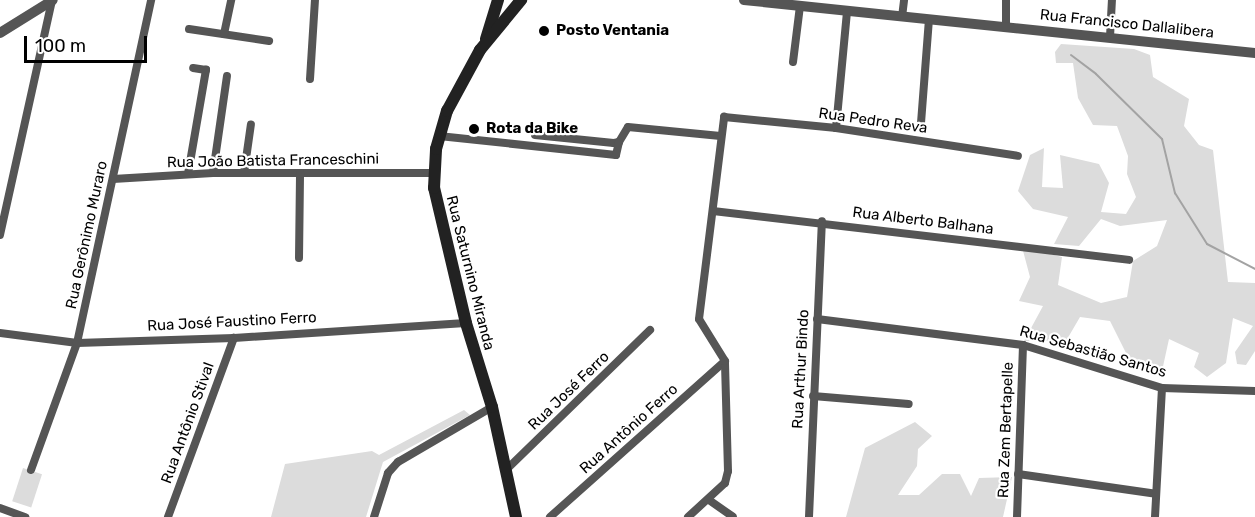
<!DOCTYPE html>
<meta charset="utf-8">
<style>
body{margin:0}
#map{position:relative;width:1255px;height:517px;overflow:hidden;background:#fff;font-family:Rubik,sans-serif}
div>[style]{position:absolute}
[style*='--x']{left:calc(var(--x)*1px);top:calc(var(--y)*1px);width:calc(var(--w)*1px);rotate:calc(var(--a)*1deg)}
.green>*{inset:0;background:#dcdcdc;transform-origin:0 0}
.stream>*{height:2px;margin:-1px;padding:0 1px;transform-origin:1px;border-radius:1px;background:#a3a3a3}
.minor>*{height:8px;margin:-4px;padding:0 4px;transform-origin:4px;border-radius:4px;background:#555}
.tertiary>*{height:10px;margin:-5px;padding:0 5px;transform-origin:5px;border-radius:5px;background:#555}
.secondary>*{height:12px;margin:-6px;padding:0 6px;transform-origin:6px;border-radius:6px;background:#222}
.dots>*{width:16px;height:16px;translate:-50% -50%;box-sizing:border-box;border:3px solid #fff;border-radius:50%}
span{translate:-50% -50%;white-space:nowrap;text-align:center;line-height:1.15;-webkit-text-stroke:4.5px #fff;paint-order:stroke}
.street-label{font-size:15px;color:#000}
.poi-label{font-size:15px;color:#000;font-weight:700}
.left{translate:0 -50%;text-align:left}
.scale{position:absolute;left:24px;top:36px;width:123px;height:27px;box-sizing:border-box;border:3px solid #000;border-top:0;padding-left:8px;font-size:18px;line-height:21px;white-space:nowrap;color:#000;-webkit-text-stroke:4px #fff;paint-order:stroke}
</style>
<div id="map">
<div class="green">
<div style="clip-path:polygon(1061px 44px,1134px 49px,1150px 55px,1153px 77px,1189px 99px,1184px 126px,1199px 145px,1213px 150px,1228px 282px,1255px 283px,1255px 351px,1246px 365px,1237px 364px,1235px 352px,1253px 326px,1233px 318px,1226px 363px,1207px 377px,1194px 367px,1199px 353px,1169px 339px,1162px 371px,1132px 365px,1110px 321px,1080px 317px,1066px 341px,1024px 341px,1043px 306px,1019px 301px,1030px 277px,1022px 247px,1062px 257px,1058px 285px,1101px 303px,1127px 297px,1133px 261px,1157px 246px,1167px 220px,1120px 226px,1101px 219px,1079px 246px,1054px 244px,1068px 217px,1033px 209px,1018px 191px,1030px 155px,1044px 148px,1042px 187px,1063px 188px,1060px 155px,1099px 164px,1109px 183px,1101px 212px,1126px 214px,1136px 197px,1127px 174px,1128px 156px,1117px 126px,1093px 125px,1078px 98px,1073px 63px,1056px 63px,1055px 52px)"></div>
<div style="clip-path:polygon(464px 410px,470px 415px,383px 462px,366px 517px,271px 517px,285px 464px,372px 451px,379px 455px)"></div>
<div style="clip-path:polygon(915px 422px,932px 436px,918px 449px,917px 466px,898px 495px,919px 495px,942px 474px,960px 474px,971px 496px,979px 478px,1012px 477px,1003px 517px,846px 517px,865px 448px)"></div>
<div style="left:23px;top:468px;width:20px;height:35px;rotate:18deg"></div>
</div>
<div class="stream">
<div style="--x:1071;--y:55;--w:31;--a:37"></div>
<div style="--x:1096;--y:74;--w:93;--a:44.6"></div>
<div style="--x:1162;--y:139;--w:56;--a:76.5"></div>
<div style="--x:1175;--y:193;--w:60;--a:57.9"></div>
<div style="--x:1207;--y:244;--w:54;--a:27.5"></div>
</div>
<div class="minor">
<div style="--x:1006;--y:0;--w:27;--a:90"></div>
<div style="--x:902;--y:17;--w:17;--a:-83"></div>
<div style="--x:189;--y:29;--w:81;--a:8.5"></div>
<div style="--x:224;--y:34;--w:35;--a:-78"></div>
<div style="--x:1110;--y:37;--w:37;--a:-87"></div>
<div style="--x:793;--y:62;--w:56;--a:-82.9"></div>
<div style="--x:310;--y:79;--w:79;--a:-86.4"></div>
<div style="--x:921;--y:123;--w:104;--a:-85.6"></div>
<div style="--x:836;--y:128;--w:118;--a:-84.6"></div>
<div style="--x:535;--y:135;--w:79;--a:5.8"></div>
<div style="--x:614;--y:143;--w:5;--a:-11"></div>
<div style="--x:619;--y:142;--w:17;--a:-59"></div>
<div style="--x:628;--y:127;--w:93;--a:5.5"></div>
<div style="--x:439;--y:136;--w:178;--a:6.1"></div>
<div style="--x:616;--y:155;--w:13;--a:-77"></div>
<div style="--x:213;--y:173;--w:98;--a:-81.8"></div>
<div style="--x:244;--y:173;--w:49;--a:-81.9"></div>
<div style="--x:188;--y:174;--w:106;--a:-80.2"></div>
<div style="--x:206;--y:70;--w:13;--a:-171"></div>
<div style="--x:113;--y:179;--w:100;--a:-3.4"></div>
<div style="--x:213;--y:173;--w:221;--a:0"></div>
<div style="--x:713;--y:211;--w:419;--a:6.7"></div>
<div style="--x:0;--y:235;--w:241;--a:-77.5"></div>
<div style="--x:299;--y:258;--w:85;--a:-89.3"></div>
<div style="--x:817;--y:319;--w:208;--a:7.2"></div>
<div style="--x:1023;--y:345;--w:145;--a:17.2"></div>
<div style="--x:1162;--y:388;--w:93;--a:1.8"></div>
<div style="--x:0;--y:333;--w:78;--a:7.4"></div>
<div style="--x:77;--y:343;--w:157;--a:-1.8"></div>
<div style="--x:234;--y:338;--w:232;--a:-3.7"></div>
<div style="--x:813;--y:396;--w:96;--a:4.8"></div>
<div style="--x:31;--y:470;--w:135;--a:-70.1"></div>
<div style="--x:77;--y:343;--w:351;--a:-77.8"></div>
<div style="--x:506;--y:470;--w:201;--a:-44.2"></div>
<div style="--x:1018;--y:474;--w:139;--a:8.2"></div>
<div style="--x:709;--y:500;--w:29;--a:35"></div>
<div style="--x:0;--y:508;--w:27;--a:20"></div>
<div style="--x:168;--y:517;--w:191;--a:-69.8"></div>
<div style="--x:374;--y:517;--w:46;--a:-72.3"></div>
<div style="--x:388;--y:473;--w:15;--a:-48"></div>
<div style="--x:398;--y:462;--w:109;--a:-30.3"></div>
<div style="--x:550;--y:517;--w:234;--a:-41.7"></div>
<div style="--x:688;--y:517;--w:50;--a:-42.6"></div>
<div style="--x:725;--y:483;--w:12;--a:-76"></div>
<div style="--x:728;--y:471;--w:110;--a:-91.6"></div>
<div style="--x:725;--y:361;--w:49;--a:-121.8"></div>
<div style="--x:699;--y:319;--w:204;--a:-82.9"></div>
<div style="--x:724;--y:117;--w:113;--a:5.6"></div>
<div style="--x:836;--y:128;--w:184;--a:8.7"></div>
<div style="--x:809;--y:517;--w:296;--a:-87.5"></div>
<div style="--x:1017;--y:517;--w:172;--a:-88"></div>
<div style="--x:1155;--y:517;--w:129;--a:-86.9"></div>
</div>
<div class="tertiary">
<div style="--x:744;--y:0;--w:514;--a:5.92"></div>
<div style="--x:0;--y:33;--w:62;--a:-31.9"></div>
</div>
<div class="secondary">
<div style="--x:486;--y:39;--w:41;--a:-72.9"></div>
<div style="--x:516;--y:517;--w:113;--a:-102.3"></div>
<div style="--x:492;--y:407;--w:88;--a:-107.2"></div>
<div style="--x:466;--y:323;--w:139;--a:-103.3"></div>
<div style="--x:434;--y:188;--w:39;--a:-87"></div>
<div style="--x:436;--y:149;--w:40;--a:-74"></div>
<div style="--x:447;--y:111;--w:69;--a:-61.6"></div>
<div style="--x:480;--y:50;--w:65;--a:-50.6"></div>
</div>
<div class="dots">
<div style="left:544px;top:31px;background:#000"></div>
<div style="left:474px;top:129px;background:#000"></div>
</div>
<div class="street-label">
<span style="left:1127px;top:24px;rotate:6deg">Rua Francisco Dallalibera</span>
<span style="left:873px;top:121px;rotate:8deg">Rua Pedro Reva</span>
<span style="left:273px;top:161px;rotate:-1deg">Rua João Batista Franceschini</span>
<span style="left:923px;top:221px;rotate:7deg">Rua Alberto Balhana</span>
<span style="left:87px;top:235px;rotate:-78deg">Rua Gerônimo Muraro</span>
<span style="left:470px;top:273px;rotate:76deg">Rua Saturnino Miranda</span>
<span style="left:232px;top:322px;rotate:-3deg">Rua José Faustino Ferro</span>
<span style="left:1093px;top:352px;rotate:16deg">Rua Sebastião Santos</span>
<span style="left:801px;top:369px;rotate:-87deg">Rua Arthur Bindo</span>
<span style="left:569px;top:391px;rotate:-44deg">Rua José Ferro</span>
<span style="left:188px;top:423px;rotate:-70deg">Rua Antônio Stival</span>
<span style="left:629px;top:429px;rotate:-42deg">Rua Antônio Ferro</span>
<span style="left:1006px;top:430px;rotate:-88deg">Rua Zem Bertapelle</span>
</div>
<div class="poi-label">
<span class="left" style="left:556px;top:31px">Posto Ventania</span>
<span class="left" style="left:486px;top:129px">Rota da Bike</span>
</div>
<div class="scale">100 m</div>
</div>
